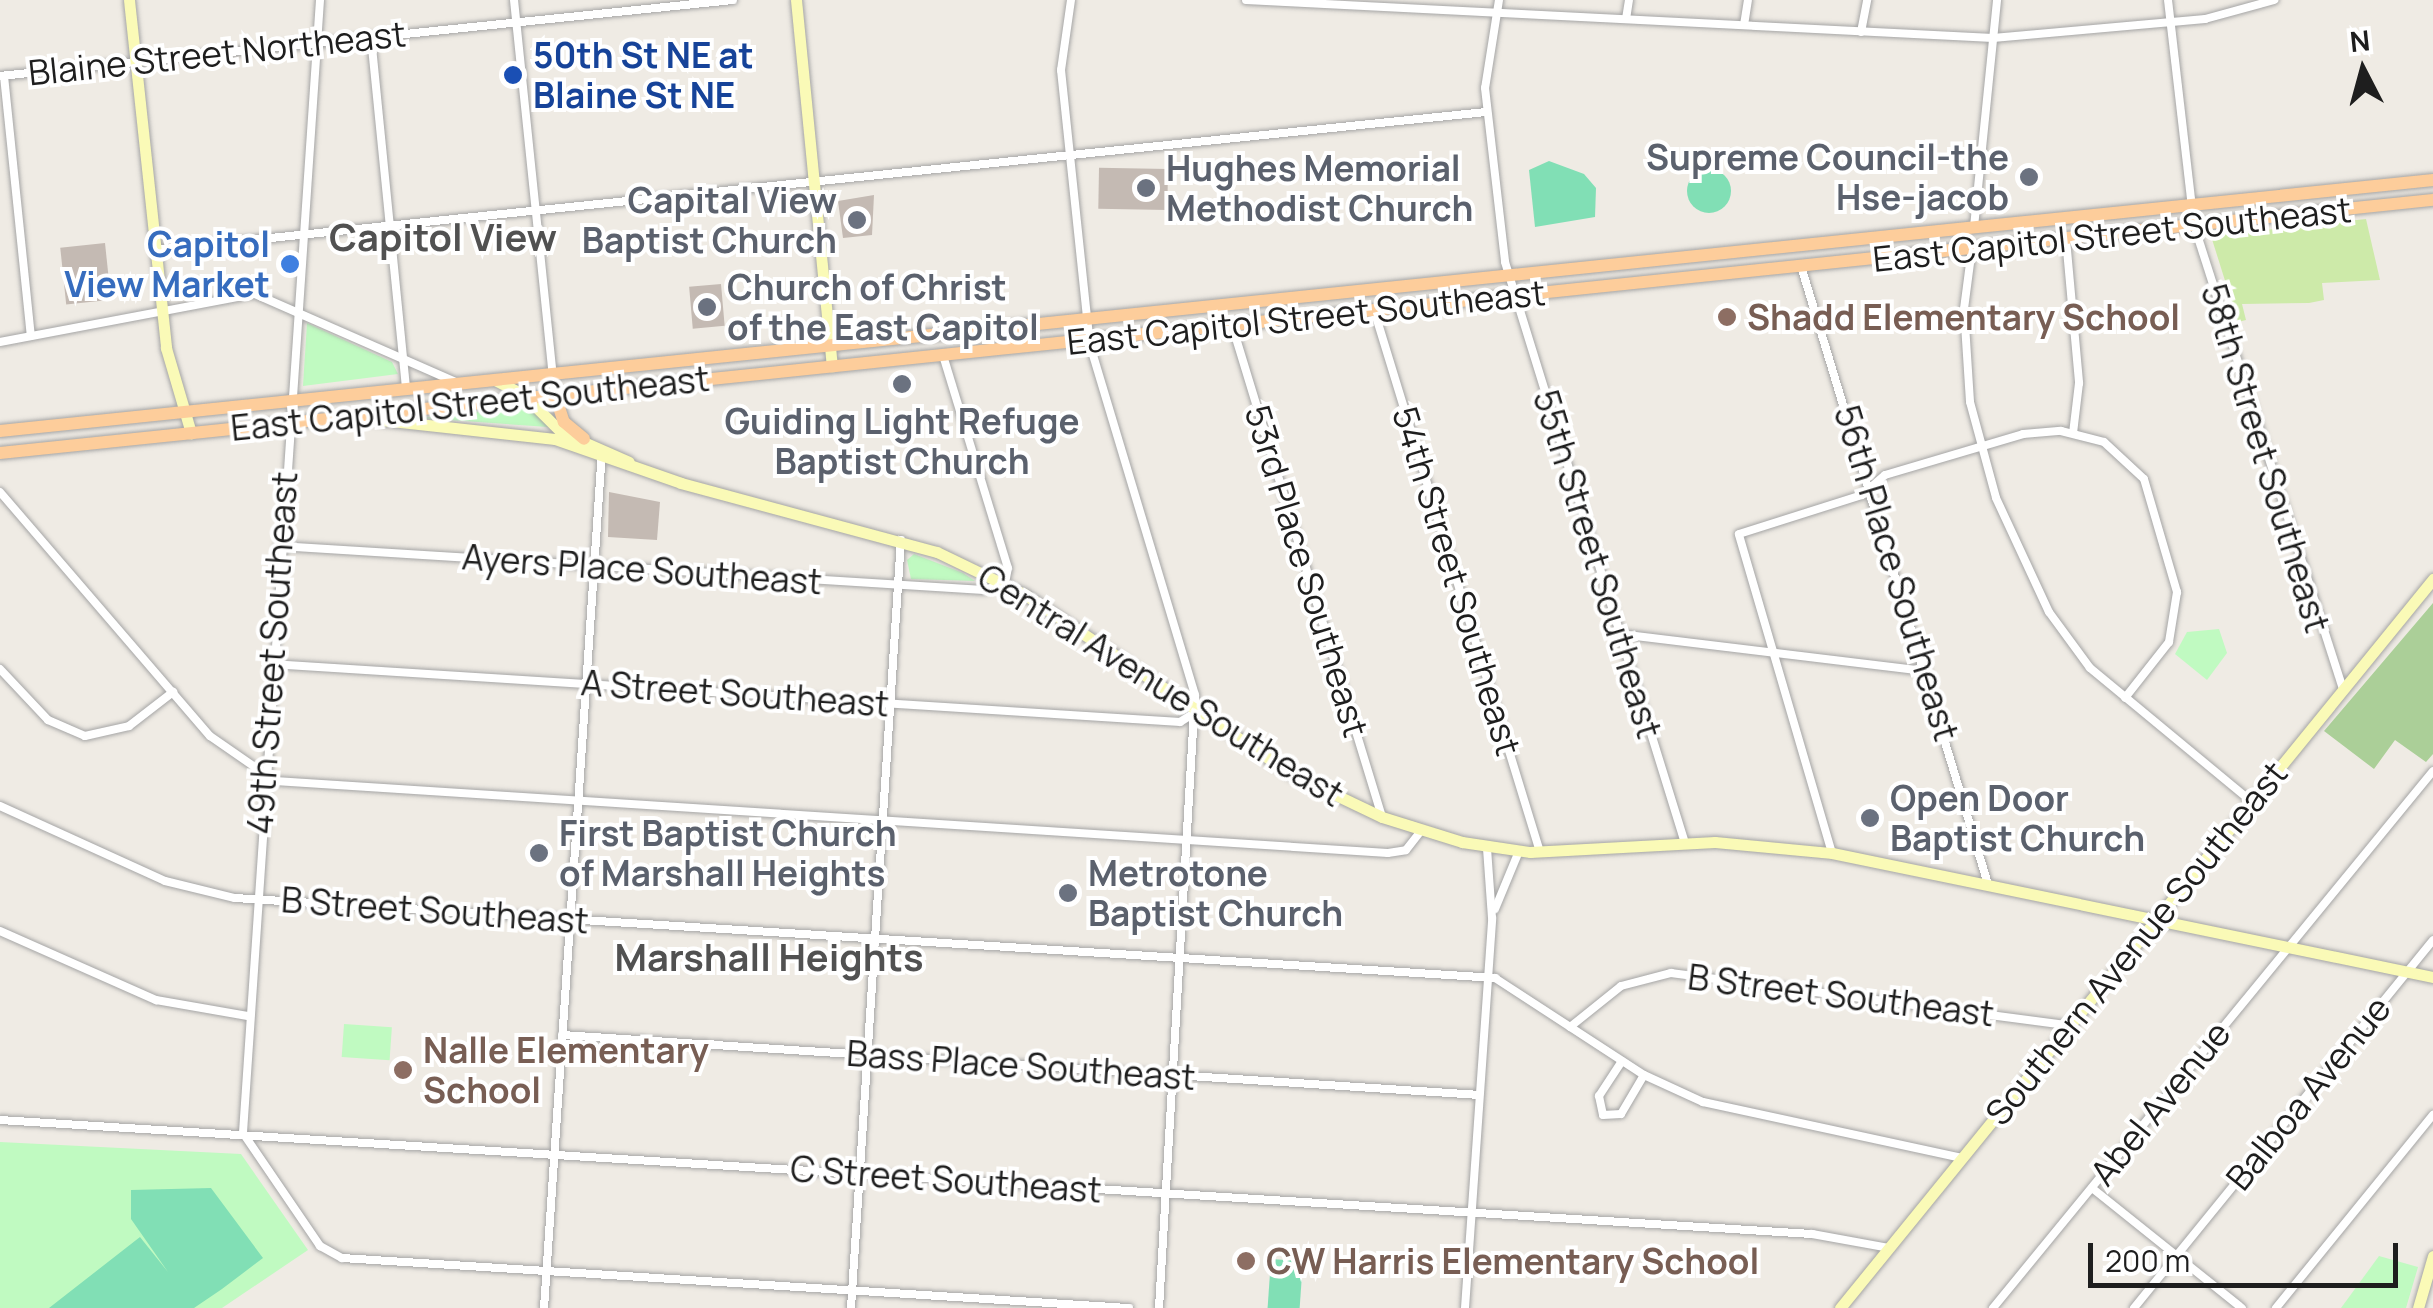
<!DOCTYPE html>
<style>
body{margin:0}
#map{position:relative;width:2433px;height:1308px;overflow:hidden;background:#efebe4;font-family:Manrope,sans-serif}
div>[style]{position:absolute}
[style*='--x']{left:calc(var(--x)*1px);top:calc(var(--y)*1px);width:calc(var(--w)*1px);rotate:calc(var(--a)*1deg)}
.grass>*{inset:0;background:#cdeaa9}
.forest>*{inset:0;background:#abcf98}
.park>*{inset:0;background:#c0fac1;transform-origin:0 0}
.pitch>*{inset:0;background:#81dfb5;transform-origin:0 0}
.round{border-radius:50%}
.building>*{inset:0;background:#c4bab3;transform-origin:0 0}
.roads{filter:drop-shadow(0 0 2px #a5a5a5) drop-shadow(0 0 2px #a5a5a5)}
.street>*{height:8px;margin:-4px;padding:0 4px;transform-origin:4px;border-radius:4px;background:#fff}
.secondary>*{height:11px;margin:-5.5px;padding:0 5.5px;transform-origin:5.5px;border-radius:5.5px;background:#fafab7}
.primary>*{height:12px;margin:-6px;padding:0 6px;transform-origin:6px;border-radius:6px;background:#fdcd9b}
.dots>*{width:28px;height:28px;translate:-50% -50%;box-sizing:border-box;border:5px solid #fff;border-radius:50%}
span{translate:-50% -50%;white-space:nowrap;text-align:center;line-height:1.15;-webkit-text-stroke:8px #fff;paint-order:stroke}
.street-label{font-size:35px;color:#1e1e1e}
.transit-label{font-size:35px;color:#164399;font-weight:700}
.left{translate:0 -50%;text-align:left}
.worship-label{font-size:35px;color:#5b616d;font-weight:700}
.right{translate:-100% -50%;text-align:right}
.shop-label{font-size:35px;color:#366cbe;font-weight:700}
.education-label{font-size:35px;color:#785e54;font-weight:700}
.neighbourhood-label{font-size:38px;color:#515151;font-weight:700}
.north{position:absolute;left:2313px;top:20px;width:100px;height:100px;-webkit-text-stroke:8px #fff;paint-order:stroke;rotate:354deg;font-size:28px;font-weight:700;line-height:40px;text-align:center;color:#1e1e1e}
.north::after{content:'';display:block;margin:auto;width:35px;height:45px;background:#1e1e1e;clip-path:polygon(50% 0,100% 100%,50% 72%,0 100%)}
.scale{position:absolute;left:2088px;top:1243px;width:310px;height:45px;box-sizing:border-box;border:5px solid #1e1e1e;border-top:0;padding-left:12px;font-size:30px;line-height:35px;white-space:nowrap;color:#1e1e1e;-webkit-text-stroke:8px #fff;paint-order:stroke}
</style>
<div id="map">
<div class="grass">
<div style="clip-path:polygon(2366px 219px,2380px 280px,2322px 283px,2324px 300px,2309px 303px,2242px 304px,2246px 320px,2238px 322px,2211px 236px)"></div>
</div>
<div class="forest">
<div style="clip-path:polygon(2433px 603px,2433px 754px,2426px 762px,2395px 740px,2374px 769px,2324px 731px)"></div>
</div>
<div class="park">
<div style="clip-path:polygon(307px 323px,392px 362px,398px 374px,303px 386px)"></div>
<div style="clip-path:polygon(529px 406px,548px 427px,420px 418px)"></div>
<div style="clip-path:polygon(914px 554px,963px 573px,975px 581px,911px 579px,907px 560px)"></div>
<div style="clip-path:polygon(2219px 629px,2227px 653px,2207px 680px,2175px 654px,2187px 632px)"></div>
<div style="left:344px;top:1024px;width:48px;height:33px;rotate:4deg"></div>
<div style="clip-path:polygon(0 1142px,241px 1154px,308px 1250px,222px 1308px,0 1308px)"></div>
<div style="clip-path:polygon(2379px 1256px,2418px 1267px,2406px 1308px,2341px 1308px)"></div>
</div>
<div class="pitch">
<div style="clip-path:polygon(1549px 161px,1584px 174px,1596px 188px,1595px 217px,1535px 227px,1529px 170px)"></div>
<div class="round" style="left:1687px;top:169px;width:44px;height:44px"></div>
<div style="clip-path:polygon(211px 1188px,263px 1258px,222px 1289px,194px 1308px,49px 1308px,140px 1237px,168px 1272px,131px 1219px,131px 1190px)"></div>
<div style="left:1271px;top:1259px;width:32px;height:49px;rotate:4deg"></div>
</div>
<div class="building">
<div style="left:1168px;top:169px;width:41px;height:69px;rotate:91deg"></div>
<div style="clip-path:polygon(874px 195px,872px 235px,843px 238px,838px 201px)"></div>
<div style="left:105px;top:243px;width:57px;height:45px;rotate:84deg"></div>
<div style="left:721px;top:284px;width:42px;height:32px;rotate:85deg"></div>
<div style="clip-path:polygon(609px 492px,660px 502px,657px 540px,608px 537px)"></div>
</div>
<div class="roads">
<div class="street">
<div style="--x:320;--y:0;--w:1136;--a:93.89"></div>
<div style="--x:243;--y:1133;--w:137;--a:55.7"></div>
<div style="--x:320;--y:1246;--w:25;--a:29"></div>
<div style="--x:342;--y:1258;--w:789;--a:3.64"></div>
<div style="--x:514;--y:0;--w:397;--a:84.1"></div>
<div style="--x:1071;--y:0;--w:71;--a:98.1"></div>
<div style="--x:1061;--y:70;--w:277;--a:84"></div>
<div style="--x:1090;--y:345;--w:365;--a:73.3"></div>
<div style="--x:1195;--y:695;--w:614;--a:93.36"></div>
<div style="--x:1246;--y:0;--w:748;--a:2.91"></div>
<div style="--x:1993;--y:38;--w:213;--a:-5.1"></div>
<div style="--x:2205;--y:19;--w:72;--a:-15.4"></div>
<div style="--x:1499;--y:0;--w:89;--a:99"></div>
<div style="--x:1485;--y:88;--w:175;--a:83.4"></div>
<div style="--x:1505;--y:262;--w:608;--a:72.79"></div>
<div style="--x:2168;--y:0;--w:226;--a:83.4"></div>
<div style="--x:2194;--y:225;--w:486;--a:72.2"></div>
<div style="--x:1626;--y:19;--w:19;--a:-81"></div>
<div style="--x:1744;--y:25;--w:25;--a:-81"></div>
<div style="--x:1861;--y:32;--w:33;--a:-79"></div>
<div style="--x:371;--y:37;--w:354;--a:84.3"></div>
<div style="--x:0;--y:76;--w:737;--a:-5.92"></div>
<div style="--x:4;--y:76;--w:261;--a:84.1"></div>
<div style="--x:1974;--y:227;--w:228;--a:-84.2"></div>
<div style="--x:2066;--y:239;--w:145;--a:84.8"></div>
<div style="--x:2079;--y:383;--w:50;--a:96.8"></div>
<div style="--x:1972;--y:248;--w:62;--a:97.5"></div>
<div style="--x:1964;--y:309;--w:93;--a:86.3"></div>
<div style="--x:1970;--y:402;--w:99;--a:74.8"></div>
<div style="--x:1996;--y:498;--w:126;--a:65.1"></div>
<div style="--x:2049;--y:612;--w:69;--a:53.8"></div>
<div style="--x:2090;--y:668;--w:209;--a:39.6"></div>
<div style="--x:155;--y:250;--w:1338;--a:-5.92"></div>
<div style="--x:1801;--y:266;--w:643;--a:73.17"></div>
<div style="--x:1374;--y:310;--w:567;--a:72.97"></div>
<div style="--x:1232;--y:325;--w:514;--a:73.04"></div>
<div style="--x:0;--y:342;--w:259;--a:-10.7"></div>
<div style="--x:255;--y:294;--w:219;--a:23.7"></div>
<div style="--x:0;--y:492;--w:322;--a:49.3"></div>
<div style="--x:210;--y:736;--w:79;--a:34.7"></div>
<div style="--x:275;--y:781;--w:1115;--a:3.7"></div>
<div style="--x:1388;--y:853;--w:18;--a:-9"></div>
<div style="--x:1406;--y:850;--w:24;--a:-52"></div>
<div style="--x:279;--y:546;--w:706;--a:3.57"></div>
<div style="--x:984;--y:590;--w:22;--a:-18"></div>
<div style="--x:1005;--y:583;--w:15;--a:-79"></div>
<div style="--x:1008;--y:568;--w:223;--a:-107"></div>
<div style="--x:1619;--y:634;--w:310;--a:6.9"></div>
<div style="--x:271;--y:664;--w:911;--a:3.65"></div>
<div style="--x:1180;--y:722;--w:19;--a:-32"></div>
<div style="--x:0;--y:669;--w:70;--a:46.7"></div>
<div style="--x:48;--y:720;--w:40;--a:23.4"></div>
<div style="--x:85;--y:736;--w:45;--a:-12.8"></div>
<div style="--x:129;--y:726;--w:56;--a:-37.7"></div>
<div style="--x:0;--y:806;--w:181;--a:24.4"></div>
<div style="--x:165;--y:881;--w:72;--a:13.7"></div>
<div style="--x:235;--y:898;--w:1263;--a:3.63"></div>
<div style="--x:1495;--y:978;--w:178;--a:33.1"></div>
<div style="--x:1644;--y:1075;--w:65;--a:24.6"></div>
<div style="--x:1703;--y:1102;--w:265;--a:12.2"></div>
<div style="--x:1832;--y:853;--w:332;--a:-106.3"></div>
<div style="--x:1739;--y:534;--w:129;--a:-17.6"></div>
<div style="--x:1862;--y:495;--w:30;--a:-41"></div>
<div style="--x:1885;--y:475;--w:144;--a:-16.5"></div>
<div style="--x:2023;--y:434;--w:38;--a:-5"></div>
<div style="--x:2061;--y:431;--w:44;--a:14.3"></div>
<div style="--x:2104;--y:442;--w:54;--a:42.8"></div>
<div style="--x:2144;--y:479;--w:118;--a:73.7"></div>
<div style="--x:2177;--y:592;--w:51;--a:99.1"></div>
<div style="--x:2169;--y:642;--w:71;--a:128.2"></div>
<div style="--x:1495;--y:909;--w:63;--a:-67.5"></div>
<div style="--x:0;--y:931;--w:171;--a:23.9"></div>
<div style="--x:156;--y:1000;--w:93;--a:9.9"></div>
<div style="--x:1570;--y:1027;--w:65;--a:-38.8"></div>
<div style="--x:1621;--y:986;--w:52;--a:-14.6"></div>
<div style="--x:1671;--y:973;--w:400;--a:7.5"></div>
<div style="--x:562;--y:1035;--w:919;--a:3.74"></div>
<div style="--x:1622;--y:1061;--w:42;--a:123.3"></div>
<div style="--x:1599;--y:1096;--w:19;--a:78"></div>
<div style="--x:1603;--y:1115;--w:18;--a:-3"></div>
<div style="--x:1621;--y:1114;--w:45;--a:-59.5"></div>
<div style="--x:0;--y:1120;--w:1816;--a:3.6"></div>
<div style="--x:1812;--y:1234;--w:78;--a:10.3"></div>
<div style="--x:2092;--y:1188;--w:192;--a:38.7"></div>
<div style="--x:544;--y:1308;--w:860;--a:-86.13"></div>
<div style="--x:851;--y:1308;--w:770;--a:-86.28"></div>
<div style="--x:1465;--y:1308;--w:391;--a:-86"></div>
<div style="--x:1492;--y:918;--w:70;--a:-94.1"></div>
<div style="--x:1993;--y:1308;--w:694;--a:-50.67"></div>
<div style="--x:2134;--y:1308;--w:474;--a:-50.9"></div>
<div style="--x:2276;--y:1308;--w:249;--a:-50.9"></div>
</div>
<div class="secondary">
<div style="--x:129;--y:0;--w:350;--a:83.9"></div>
<div style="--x:166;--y:348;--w:89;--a:73.6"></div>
<div style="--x:796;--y:0;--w:368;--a:84.4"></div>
<div style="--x:495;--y:380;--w:31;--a:27"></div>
<div style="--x:523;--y:394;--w:54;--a:45"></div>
<div style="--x:561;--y:432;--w:74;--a:23.8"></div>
<div style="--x:364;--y:418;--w:192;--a:6.3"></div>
<div style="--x:555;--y:439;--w:133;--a:19.2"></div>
<div style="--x:681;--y:483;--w:265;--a:15.1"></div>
<div style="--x:937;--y:552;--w:97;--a:25.8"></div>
<div style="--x:1024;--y:594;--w:321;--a:33.9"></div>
<div style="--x:1290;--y:773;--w:102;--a:25.6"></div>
<div style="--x:1382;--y:817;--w:84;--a:17.4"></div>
<div style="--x:1462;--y:842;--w:69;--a:8.4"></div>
<div style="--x:1530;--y:852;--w:185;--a:-3.1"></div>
<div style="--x:1715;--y:842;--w:118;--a:5.4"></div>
<div style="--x:1832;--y:853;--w:614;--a:11.66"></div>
<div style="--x:1840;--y:1308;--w:940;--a:-50.87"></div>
<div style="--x:2418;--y:1308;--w:54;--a:-73.9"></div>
</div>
<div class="primary">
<div style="--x:555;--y:395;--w:28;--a:72"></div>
<div style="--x:564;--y:422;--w:26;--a:40"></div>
<div style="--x:0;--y:431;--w:2446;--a:-5.89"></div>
<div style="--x:0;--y:453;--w:2446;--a:-5.94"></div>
</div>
</div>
<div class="dots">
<div style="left:513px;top:75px;background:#1a4fb4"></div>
<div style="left:2029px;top:177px;background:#6b7280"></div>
<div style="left:1146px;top:188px;background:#6b7280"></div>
<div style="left:857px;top:220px;background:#6b7280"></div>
<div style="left:290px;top:264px;background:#3f7fe0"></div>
<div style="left:707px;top:307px;background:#6b7280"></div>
<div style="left:1727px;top:317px;background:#8d6e63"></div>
<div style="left:902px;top:384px;background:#6b7280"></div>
<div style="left:1870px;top:818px;background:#6b7280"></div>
<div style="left:539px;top:853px;background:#6b7280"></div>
<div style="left:1068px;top:893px;background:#6b7280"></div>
<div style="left:403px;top:1070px;background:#8d6e63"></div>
<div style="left:1246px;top:1261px;background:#8d6e63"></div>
</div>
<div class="street-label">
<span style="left:217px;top:53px;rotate:-6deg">Blaine Street Northeast</span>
<span style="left:2112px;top:234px;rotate:-6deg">East Capitol Street Southeast</span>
<span style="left:1306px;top:317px;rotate:-6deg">East Capitol Street Southeast</span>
<span style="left:470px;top:403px;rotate:-6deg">East Capitol Street Southeast</span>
<span style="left:2266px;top:458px;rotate:73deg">58th Street Southeast</span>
<span style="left:1598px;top:564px;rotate:73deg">55th Street Southeast</span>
<span style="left:642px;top:569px;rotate:4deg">Ayers Place Southeast</span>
<span style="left:1307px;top:571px;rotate:73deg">53rd Place Southeast</span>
<span style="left:1897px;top:573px;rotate:73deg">56th Place Southeast</span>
<span style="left:1457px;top:581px;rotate:73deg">54th Street Southeast</span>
<span style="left:272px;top:653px;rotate:-86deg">49th Street Southeast</span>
<span style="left:1161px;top:685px;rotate:32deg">Central Avenue Southeast</span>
<span style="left:735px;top:693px;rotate:4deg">A Street Southeast</span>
<span style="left:435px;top:910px;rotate:4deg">B Street Southeast</span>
<span style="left:2136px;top:943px;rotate:-51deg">Southern Avenue Southeast</span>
<span style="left:1841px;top:995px;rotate:7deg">B Street Southeast</span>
<span style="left:1021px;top:1065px;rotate:4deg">Bass Place Southeast</span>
<span style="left:2308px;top:1093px;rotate:-51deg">Balboa Avenue</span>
<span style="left:2160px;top:1103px;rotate:-51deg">Abel Avenue</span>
<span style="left:946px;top:1179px;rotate:4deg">C Street Southeast</span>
</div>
<div class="transit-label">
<span class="left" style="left:533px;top:75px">50th St NE at<br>Blaine St NE</span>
</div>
<div class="worship-label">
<span class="right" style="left:2009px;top:177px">Supreme Council-the<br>Hse-jacob</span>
<span class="left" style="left:1166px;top:188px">Hughes Memorial<br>Methodist Church</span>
<span class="right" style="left:837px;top:220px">Capital View<br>Baptist Church</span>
<span class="left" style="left:727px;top:307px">Church of Christ<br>of the East Capitol</span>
<span style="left:902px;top:441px">Guiding Light Refuge<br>Baptist Church</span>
<span class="left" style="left:1890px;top:818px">Open Door<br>Baptist Church</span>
<span class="left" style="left:559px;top:853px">First Baptist Church<br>of Marshall Heights</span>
<span class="left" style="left:1088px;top:893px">Metrotone<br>Baptist Church</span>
</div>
<div class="shop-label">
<span class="right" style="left:270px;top:264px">Capitol<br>View Market</span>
</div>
<div class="education-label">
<span class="left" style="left:1747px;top:317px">Shadd Elementary School</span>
<span class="left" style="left:423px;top:1070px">Nalle Elementary<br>School</span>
<span class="left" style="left:1266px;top:1261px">CW Harris Elementary School</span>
</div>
<div class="neighbourhood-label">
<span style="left:443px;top:237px">Capitol View</span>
<span style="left:769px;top:957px">Marshall Heights</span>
</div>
<div class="north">N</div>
<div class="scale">200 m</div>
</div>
